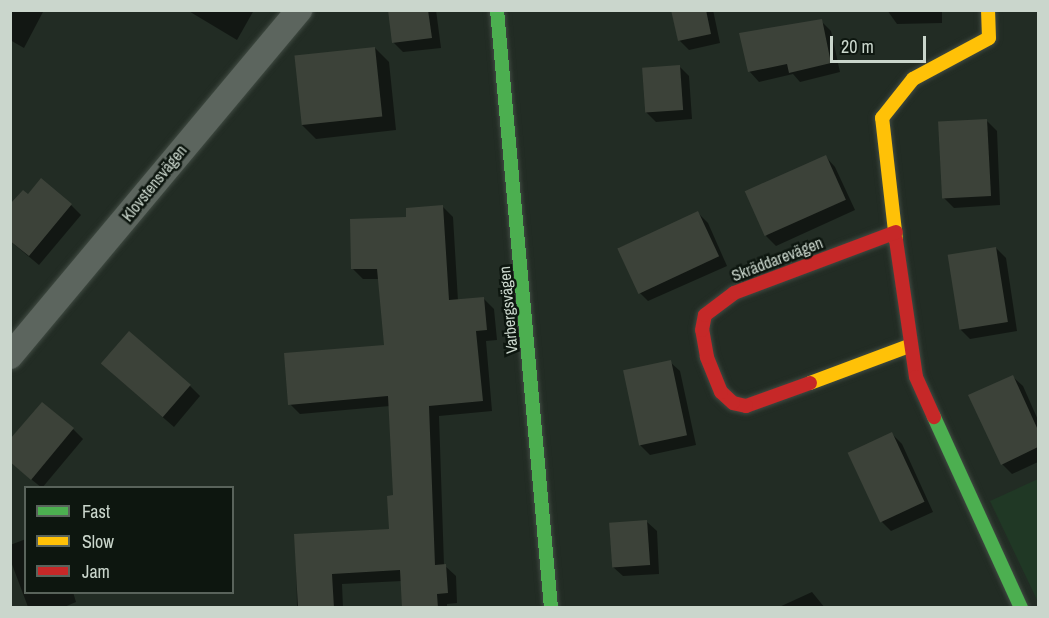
<!DOCTYPE html>
<meta charset="utf-8">
<style>
body{margin:0}
#map{position:relative;width:1049px;height:618px;overflow:hidden;background:#222c24;font-family:"Archivo Narrow",sans-serif}
div>[style]{position:absolute}
[style*='--x']{left:calc(var(--x)*1px);top:calc(var(--y)*1px);width:calc(var(--w)*1px);rotate:calc(var(--a)*1deg)}
.built>*{inset:0;background:#203825}
.shadow>*{inset:0;background:#0007}
.building>*{inset:0;background:#3c4239;transform-origin:0 0}
.roads{filter:drop-shadow(0 0 2px #404a42) drop-shadow(0 0 2px #404a42)}
.street>*{height:26px;margin:-13px;padding:0 13px;transform-origin:13px;border-radius:13px;background:#5c655e}
.fast>*{height:14px;margin:-7px;padding:0 7px;transform-origin:7px;border-radius:7px;background:#4caf50}
.slow>*{height:14px;margin:-7px;padding:0 7px;transform-origin:7px;border-radius:7px;background:#ffc107}
.jam>*{height:14px;margin:-7px;padding:0 7px;transform-origin:7px;border-radius:7px;background:#c62828}
span{translate:-50% -50%;white-space:nowrap;text-align:center;line-height:1.15;-webkit-text-stroke:5px #0d160f;paint-order:stroke}
.street-label{font-size:16px;color:#cad6cc}
.frame{position:absolute;inset:0;border:12px solid #cad6cc;pointer-events:none}
.legend{position:absolute;left:24px;top:486px;width:210px;height:108px;box-sizing:border-box;background:#0d160f;border:2px solid #59635b;margin:0;padding:8px 10px;list-style:none;font-size:18px;color:#cad6cc}
.legend li{display:flex;align-items:center;gap:12px;height:30px}
.legend b{width:30px;border:2px solid #59635b}
.scale{position:absolute;left:830px;top:36px;width:96px;height:27px;box-sizing:border-box;border:3px solid #cad6cc;border-top:0;padding-left:8px;font-size:18px;line-height:21px;white-space:nowrap;color:#cad6cc;-webkit-text-stroke:4px #0d160f;paint-order:stroke}
</style>
<div id="map">
<div class="built">
<div style="clip-path:polygon(1038px 479px,1038px 602px,990px 501px)"></div>
</div>
<div class="shadow">
<div style="clip-path:polygon(10px 10px,44px 10px,24px 48px,10px 40px)"></div>
<div style="clip-path:polygon(187px 10px,254px 10px,237px 40px)"></div>
<div style="clip-path:polygon(389px 10px,436px 10px,441px 48px,403px 52px,393px 42px)"></div>
<div style="clip-path:polygon(673px 10px,713px 10px,720px 43px,689px 50px,679px 40px)"></div>
<div style="clip-path:polygon(887px 10px,942px 10px,942px 23px,897px 24px)"></div>
<div style="clip-path:polygon(821px 21px,831px 31px,840px 72px,800px 82px,793px 74px,759px 82px,750px 72px,741px 34px)"></div>
<div style="clip-path:polygon(375px 48px,389px 62px,396px 130px,316px 139px,302px 125px)"></div>
<div style="clip-path:polygon(679px 66px,689px 76px,692px 119px,656px 122px,646px 112px)"></div>
<div style="clip-path:polygon(987px 121px,997px 131px,1000px 205px,954px 208px,944px 198px)"></div>
<div style="clip-path:polygon(826px 157px,835px 167px,855px 210px,776px 246px,766px 236px)"></div>
<div style="clip-path:polygon(28px 196px,71px 205px,81px 215px,39px 265px,10px 241px)"></div>
<div style="clip-path:polygon(443px 207px,453px 217px,458px 301px,484px 299px,494px 309px,497px 340px,486px 341px,492px 411px,439px 416px,444px 565px,456px 576px,457px 603px,447px 604px,447px 608px,404px 608px,402px 581px,342px 584px,343px 608px,297px 608px,296px 536px,390px 530px,394px 497px,390px 406px,300px 414px,290px 404px,385px 346px,379px 279px,363px 279px,353px 269px,408px 218px)"></div>
<div style="clip-path:polygon(698px 213px,708px 223px,727px 266px,648px 301px,638px 291px,619px 248px)"></div>
<div style="clip-path:polygon(996px 248px,1006px 258px,1017px 331px,970px 339px,960px 329px)"></div>
<div style="clip-path:polygon(670px 362px,680px 371px,696px 445px,650px 455px,640px 445px)"></div>
<div style="clip-path:polygon(112px 373px,190px 386px,200px 396px,174px 427px)"></div>
<div style="clip-path:polygon(1013px 377px,1023px 386px,1038px 420px,1038px 462px,1012px 474px,1002px 464px)"></div>
<div style="clip-path:polygon(73px 429px,83px 439px,42px 488px,10px 462px)"></div>
<div style="clip-path:polygon(892px 434px,902px 444px,933px 512px,891px 531px,881px 521px,849px 453px)"></div>
<div style="clip-path:polygon(647px 522px,657px 531px,659px 574px,623px 576px,613px 567px)"></div>
<div style="clip-path:polygon(26px 539px,26px 592px,73px 592px,76px 602px,62px 608px,28px 607px,10px 559px,10px 545px)"></div>
<div style="clip-path:polygon(812px 592px,825px 608px,777px 608px)"></div>
</div>
<div class="building">
<div style="clip-path:polygon(388px 10px,428px 10px,432px 38px,392px 43px)"></div>
<div style="clip-path:polygon(671px 10px,706px 10px,711px 34px,678px 41px)"></div>
<div style="clip-path:polygon(822px 19px,831px 63px,789px 73px,787px 64px,748px 72px,739px 33px)"></div>
<div style="left:375px;top:47px;width:70px;height:81px;rotate:84deg"></div>
<div style="left:680px;top:65px;width:45px;height:38px;rotate:86deg"></div>
<div style="left:987px;top:119px;width:77px;height:49px;rotate:87deg"></div>
<div style="left:826px;top:155px;width:49px;height:89px;rotate:66deg"></div>
<div style="clip-path:polygon(41px 178px,72px 204px,29px 256px,10px 241px,10px 204px,23px 190px,28px 194px)"></div>
<div style="clip-path:polygon(443px 205px,449px 300px,484px 297px,487px 330px,476px 331px,483px 401px,429px 406px,435px 565px,446px 564px,448px 593px,437px 594px,438px 608px,402px 608px,400px 570px,332px 574px,334px 608px,298px 608px,294px 534px,389px 529px,387px 496px,393px 495px,388px 396px,288px 405px,284px 353px,384px 345px,377px 269px,351px 269px,350px 219px,406px 217px,406px 208px)"></div>
<div style="left:698px;top:211px;width:50px;height:89px;rotate:65deg"></div>
<div style="left:996px;top:247px;width:76px;height:49px;rotate:81deg"></div>
<div style="left:129px;top:331px;width:82px;height:43px;rotate:41deg"></div>
<div style="left:671px;top:360px;width:77px;height:49px;rotate:78deg"></div>
<div style="clip-path:polygon(1013px 375px,1038px 430px,1038px 447px,1001px 465px,968px 395px)"></div>
<div style="clip-path:polygon(42px 402px,74px 428px,31px 480px,10px 462px,10px 439px)"></div>
<div style="left:892px;top:432px;width:77px;height:49px;rotate:65deg"></div>
<div style="left:647px;top:520px;width:45px;height:38px;rotate:86deg"></div>
</div>
<div class="roads">
<div class="street">
<div style="--x:10;--y:356;--w:451;--a:-50.1"></div>
</div>
<div class="fast">
<div style="--x:497;--y:10;--w:600;--a:84.84"></div>
<div style="--x:934;--y:417;--w:210;--a:65.5"></div>
</div>
<div class="slow">
<div style="--x:896;--y:240;--w:123;--a:-96.5"></div>
<div style="--x:882;--y:118;--w:50;--a:-51.5"></div>
<div style="--x:913;--y:79;--w:86;--a:-28.3"></div>
<div style="--x:989;--y:38;--w:28;--a:-92"></div>
<div style="--x:810;--y:383;--w:106;--a:-20.5"></div>
</div>
<div class="jam">
<div style="--x:896;--y:240;--w:138;--a:81.7"></div>
<div style="--x:916;--y:377;--w:44;--a:65.8"></div>
<div style="--x:810;--y:383;--w:68;--a:160.2"></div>
<div style="--x:746;--y:406;--w:13;--a:-167"></div>
<div style="--x:733;--y:403;--w:16;--a:-137"></div>
<div style="--x:721;--y:392;--w:38;--a:-112"></div>
<div style="--x:707;--y:357;--w:27;--a:-100"></div>
<div style="--x:702;--y:330;--w:15;--a:-79"></div>
<div style="--x:705;--y:315;--w:36;--a:-37"></div>
<div style="--x:734;--y:293;--w:173;--a:-20.6"></div>
</div>
</div>
<div class="street-label">
<span style="left:154px;top:183px;rotate:-51deg">Klovstensvägen</span>
<span style="left:777px;top:259px;rotate:-21deg">Skräddarevägen</span>
<span style="left:508px;top:310px;rotate:-95deg">Varbergsvägen</span>
</div>
<div class="frame"></div>
<ul class="legend">
<li><b style="height:8px;background:#4caf50"></b>Fast</li>
<li><b style="height:8px;background:#ffc107"></b>Slow</li>
<li><b style="height:8px;background:#c62828"></b>Jam</li>
</ul>
<div class="scale">20 m</div>
</div>
